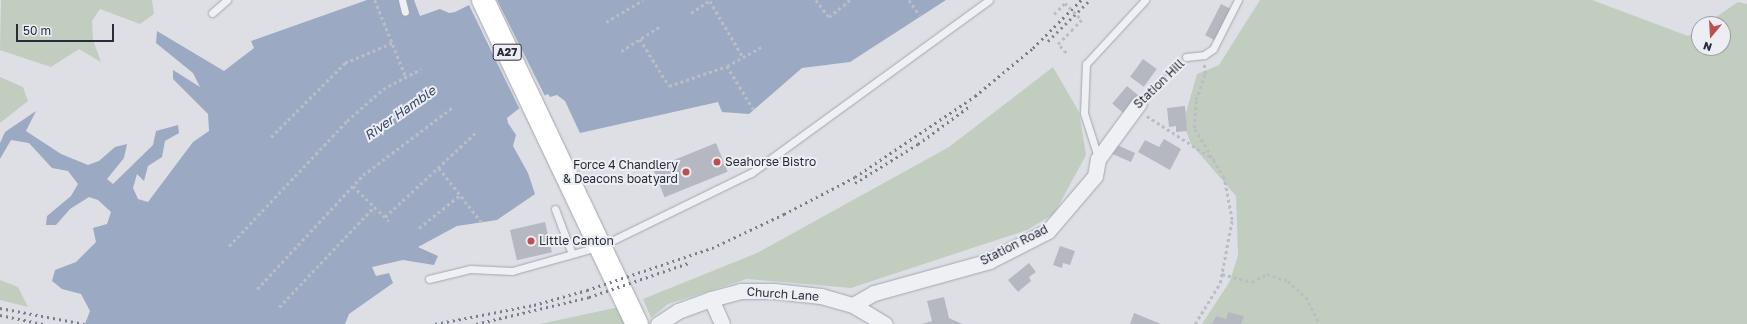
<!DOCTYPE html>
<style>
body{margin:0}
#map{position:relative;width:1747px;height:324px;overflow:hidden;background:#dddfe5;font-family:"Golos Text",sans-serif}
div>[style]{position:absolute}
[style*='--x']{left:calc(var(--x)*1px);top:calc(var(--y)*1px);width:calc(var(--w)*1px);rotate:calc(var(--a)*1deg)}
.green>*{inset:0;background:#c1cebf}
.water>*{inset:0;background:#9ba9c2}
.pier>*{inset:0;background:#dddfe5}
.building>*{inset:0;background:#b5b8c1;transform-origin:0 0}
.path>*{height:2.5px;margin-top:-1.25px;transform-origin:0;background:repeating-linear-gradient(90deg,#bbbdc4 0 3px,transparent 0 6px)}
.roads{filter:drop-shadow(0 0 1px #a3a6ae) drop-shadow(0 0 1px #a3a6ae)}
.service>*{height:7px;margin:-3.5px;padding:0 3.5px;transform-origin:3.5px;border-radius:3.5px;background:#eff0f4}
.minor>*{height:15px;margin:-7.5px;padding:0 7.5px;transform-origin:7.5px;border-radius:7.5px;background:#eff0f4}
.primary>*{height:22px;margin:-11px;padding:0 11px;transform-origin:11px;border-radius:11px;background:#fff}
.rail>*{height:3px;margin-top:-1.5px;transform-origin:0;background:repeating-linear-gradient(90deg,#787e8d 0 2px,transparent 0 6px)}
.path-bridge>*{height:2.5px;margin-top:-1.25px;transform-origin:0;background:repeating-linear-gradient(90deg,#bbbdc4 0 3px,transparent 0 6px)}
.dots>*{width:11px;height:11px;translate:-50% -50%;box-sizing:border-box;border:2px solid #eceef3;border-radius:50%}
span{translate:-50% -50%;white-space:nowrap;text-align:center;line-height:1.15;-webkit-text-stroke:4px #eceef3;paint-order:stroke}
.shield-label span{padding:1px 3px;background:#eceef3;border:1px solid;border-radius:3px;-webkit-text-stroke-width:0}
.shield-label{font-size:11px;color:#282c3a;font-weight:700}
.street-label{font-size:12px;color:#282c3a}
.poi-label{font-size:12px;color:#282c3a}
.left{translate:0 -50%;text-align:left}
.right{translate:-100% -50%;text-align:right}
.water-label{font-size:13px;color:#374769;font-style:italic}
.north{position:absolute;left:1691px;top:16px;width:40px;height:40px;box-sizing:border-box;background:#eceef3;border:1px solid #9ea0a9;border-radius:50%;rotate:198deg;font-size:11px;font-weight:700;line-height:16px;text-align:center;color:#282c3a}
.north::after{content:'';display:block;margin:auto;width:14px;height:18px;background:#be4e51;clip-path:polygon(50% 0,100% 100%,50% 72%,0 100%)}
.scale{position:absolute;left:16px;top:24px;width:98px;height:18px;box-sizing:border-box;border:2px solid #282c3a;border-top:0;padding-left:5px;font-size:12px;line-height:14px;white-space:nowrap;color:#282c3a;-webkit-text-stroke:3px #eceef3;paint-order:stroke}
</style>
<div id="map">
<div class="green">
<div style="clip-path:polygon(1px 0,152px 0,154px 14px,140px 24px,100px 9px,92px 21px,93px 40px,101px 62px,79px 49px,51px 67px,0 50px)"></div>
<div style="clip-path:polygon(1260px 0,1592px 0,1688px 36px,1699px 29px,1699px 48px,1723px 48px,1723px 24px,1706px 24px,1738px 2px,1747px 4px,1747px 324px,1202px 324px,1230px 281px,1238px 255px,1236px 196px,1191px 144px,1183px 123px,1197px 74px,1219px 65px)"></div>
<div style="clip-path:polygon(1053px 67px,1079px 112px,1086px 155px,1054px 214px,1027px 230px,851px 288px,747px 279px,668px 304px,651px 318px,643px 299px,757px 253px,949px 147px)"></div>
<div style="clip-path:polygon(0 77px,23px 87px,28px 101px,0 123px)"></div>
<div style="clip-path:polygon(0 280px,18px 287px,28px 307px,0 300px)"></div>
<div style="clip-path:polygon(619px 307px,624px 324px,540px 324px)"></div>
</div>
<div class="water">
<div style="clip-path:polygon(367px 0,414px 0,420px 16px,440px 9px,449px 13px,455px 12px,479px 0,946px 0,850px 62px,802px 68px,749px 114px,722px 112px,718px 102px,580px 133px,565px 101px,557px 95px,550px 97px,548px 94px,517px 110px,507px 118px,508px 123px,516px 135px,513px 146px,528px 173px,535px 194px,497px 220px,457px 226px,418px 247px,438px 256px,434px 265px,403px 260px,372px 267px,376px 276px,389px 273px,393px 283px,349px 314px,345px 324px,85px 324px,90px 311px,81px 294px,62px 289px,52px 281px,55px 270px,76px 262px,96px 242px,93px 228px,107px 224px,111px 212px,98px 200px,89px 197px,70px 209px,56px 225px,46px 225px,47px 216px,71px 196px,78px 184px,68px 171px,52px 168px,29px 143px,11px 140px,0 159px,0 143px,5px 132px,36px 111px,26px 131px,61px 154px,88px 165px,99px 161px,115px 147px,127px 144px,124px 158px,107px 179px,113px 184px,153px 145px,156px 131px,178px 125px,179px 133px,165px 141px,162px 157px,148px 166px,144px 181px,137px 174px,133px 188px,138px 199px,148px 202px,193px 142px,209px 131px,208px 114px,173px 79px,173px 70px,200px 87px,193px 73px,156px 43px,157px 31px,224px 71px,254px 48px,251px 41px)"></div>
</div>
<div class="pier">
<div style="clip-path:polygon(475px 0,497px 0,546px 98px,520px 110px,468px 3px)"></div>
</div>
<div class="building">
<div style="left:1221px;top:4px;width:11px;height:35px;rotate:27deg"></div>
<div style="left:1143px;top:59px;width:17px;height:22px;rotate:36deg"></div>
<div style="left:1127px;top:86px;width:16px;height:23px;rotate:40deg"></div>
<div style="clip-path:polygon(1185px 106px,1187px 131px,1176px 132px,1176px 126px,1169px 127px,1167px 108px)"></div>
<div style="clip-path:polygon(1164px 139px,1181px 149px,1170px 170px,1138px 152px,1145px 140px,1159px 147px)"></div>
<div style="left:716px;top:143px;width:31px;height:68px;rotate:68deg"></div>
<div style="left:1115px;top:144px;width:22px;height:10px;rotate:24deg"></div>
<div style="left:545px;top:222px;width:31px;height:36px;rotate:77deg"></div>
<div style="clip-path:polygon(1060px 246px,1075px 251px,1070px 265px,1063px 263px,1062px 268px,1053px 265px)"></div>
<div style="clip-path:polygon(1029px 263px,1036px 272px,1029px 277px,1031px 281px,1018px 292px,1008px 280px)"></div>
<div style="clip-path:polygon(944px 297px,949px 318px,962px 324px,922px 324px,932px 321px,927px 301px)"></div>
<div style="clip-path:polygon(1228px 312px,1244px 316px,1241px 324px,1212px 324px,1216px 316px,1226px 319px)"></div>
<div style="clip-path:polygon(1134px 313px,1161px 324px,1130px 324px)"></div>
</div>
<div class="path">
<div style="--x:375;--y:0;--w:83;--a:68.1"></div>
<div style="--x:816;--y:0;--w:21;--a:53"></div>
<div style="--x:829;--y:17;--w:27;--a:-39"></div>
<div style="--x:909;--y:0;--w:19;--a:55"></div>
<div style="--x:710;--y:1;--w:65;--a:59.5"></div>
<div style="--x:691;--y:13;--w:23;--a:-34"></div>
<div style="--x:606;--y:22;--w:43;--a:-30.7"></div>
<div style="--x:640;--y:39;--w:55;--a:58.3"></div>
<div style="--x:669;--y:86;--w:61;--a:-19"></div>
<div style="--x:727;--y:66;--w:52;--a:58.5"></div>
<div style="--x:621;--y:51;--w:45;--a:-32.3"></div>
<div style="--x:1066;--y:53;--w:12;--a:-132"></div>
<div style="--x:1058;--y:44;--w:20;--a:-45"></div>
<div style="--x:727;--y:66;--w:39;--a:-29"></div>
<div style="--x:1147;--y:93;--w:45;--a:-44.1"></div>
<div style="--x:1147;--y:116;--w:81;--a:32.9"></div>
<div style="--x:271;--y:137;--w:105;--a:-45"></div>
<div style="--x:345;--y:63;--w:51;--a:-23.1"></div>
<div style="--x:439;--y:168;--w:71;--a:51.8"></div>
<div style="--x:353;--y:186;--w:50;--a:44.2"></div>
<div style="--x:385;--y:217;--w:123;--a:-43"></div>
<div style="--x:419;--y:228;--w:53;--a:-38.8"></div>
<div style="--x:229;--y:246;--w:172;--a:-46.7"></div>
<div style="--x:347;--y:121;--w:48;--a:-41.6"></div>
<div style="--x:383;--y:89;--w:43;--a:-27.8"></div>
<div style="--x:1222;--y:274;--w:31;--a:15"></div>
<div style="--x:1252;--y:282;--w:17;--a:-28"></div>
<div style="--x:1267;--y:274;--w:22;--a:18"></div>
<div style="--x:1288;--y:281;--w:24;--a:42"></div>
<div style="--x:1306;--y:297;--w:30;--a:63"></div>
<div style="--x:257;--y:289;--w:156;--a:-47.1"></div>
<div style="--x:363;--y:175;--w:113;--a:-37.1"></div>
<div style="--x:279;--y:307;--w:138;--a:-46.5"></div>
<div style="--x:1195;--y:324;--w:48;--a:-58.6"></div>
<div style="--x:1220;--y:283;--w:64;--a:-79.2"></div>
<div style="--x:1232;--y:220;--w:43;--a:-100.8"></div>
<div style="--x:1224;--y:178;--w:58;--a:-121"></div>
<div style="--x:1194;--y:128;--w:28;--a:-86"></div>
<div style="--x:1196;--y:100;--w:28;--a:-71"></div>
<div style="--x:1205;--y:74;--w:11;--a:-95"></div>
</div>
<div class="roads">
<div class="service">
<div style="--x:402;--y:0;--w:12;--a:76"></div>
<div style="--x:212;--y:13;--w:20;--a:-41"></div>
<div style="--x:1186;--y:57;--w:18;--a:-6"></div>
<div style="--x:1204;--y:55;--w:11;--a:-34"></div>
<div style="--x:1213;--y:49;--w:55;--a:-63"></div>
<div style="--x:1098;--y:157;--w:46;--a:-107.7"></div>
<div style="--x:1084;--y:113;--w:49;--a:-87.7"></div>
<div style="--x:1086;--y:64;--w:87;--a:-47.3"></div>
<div style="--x:555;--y:209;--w:48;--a:69.3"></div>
<div style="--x:429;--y:279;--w:42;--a:-13.7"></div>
<div style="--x:470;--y:269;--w:42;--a:2.7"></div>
<div style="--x:512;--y:271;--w:92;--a:-15.7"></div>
<div style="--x:601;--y:246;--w:167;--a:-26"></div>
<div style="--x:751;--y:173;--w:294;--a:-36"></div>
</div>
<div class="minor">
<div style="--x:711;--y:299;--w:27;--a:66"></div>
<div style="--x:853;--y:305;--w:24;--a:-30"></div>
<div style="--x:874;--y:293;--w:119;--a:-15.5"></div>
<div style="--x:989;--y:261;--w:66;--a:-27"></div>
<div style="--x:1048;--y:231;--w:72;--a:-49.5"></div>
<div style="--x:1095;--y:176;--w:17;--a:-80"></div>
<div style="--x:1098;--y:159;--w:69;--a:-53.8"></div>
<div style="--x:658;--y:324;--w:24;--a:-33"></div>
<div style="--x:678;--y:311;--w:35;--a:-20"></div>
<div style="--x:711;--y:299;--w:30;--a:-15"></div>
<div style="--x:740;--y:291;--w:34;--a:0"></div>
<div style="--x:774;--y:291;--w:47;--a:6.1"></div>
<div style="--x:821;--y:296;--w:33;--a:16"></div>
<div style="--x:853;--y:305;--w:37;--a:31"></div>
</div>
<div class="primary">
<div style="--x:483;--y:0;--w:359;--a:64.6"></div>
</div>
</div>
<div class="rail">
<div style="--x:1048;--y:41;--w:59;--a:-44.3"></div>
<div style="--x:855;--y:183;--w:74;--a:-31.8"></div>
<div style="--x:918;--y:144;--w:66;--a:-36.3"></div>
<div style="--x:0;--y:308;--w:86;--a:10.7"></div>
<div style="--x:0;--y:315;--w:44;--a:11.8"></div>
<div style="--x:435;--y:324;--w:101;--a:-10.9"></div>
<div style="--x:534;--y:305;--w:55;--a:-15.8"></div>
<div style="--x:587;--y:290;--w:132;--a:-18.6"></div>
<div style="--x:712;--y:248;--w:80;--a:-25.3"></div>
<div style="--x:784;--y:214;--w:80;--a:-27.5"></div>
<div style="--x:855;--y:177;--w:145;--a:-34"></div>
<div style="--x:975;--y:96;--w:75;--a:-39.6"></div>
<div style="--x:1033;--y:48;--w:68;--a:-45"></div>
<div style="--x:476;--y:324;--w:116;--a:-13.4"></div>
<div style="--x:589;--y:297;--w:108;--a:-18.9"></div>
</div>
<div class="path-bridge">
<div style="--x:1054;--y:14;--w:16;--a:-45"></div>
<div style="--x:1065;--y:3;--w:24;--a:45"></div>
<div style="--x:1082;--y:20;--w:14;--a:135"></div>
</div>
<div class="dots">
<div style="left:717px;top:162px;background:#be4e51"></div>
<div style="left:686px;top:172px;background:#be4e51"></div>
<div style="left:531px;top:241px;background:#be4e51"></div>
</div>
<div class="shield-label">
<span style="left:507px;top:52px">A27</span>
</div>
<div class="street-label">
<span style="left:1159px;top:84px;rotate:-44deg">Station Hill</span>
<span style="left:1014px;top:245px;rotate:-27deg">Station Road</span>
<span style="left:783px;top:294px;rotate:4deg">Church Lane</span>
</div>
<div class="poi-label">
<span class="left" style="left:725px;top:162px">Seahorse Bistro</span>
<span class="right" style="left:678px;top:172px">Force 4 Chandlery<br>&amp; Deacons boatyard</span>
<span class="left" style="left:539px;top:241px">Little Canton</span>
</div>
<div class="water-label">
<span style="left:400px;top:113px;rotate:-35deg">River Hamble</span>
</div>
<div class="north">N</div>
<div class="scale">50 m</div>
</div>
